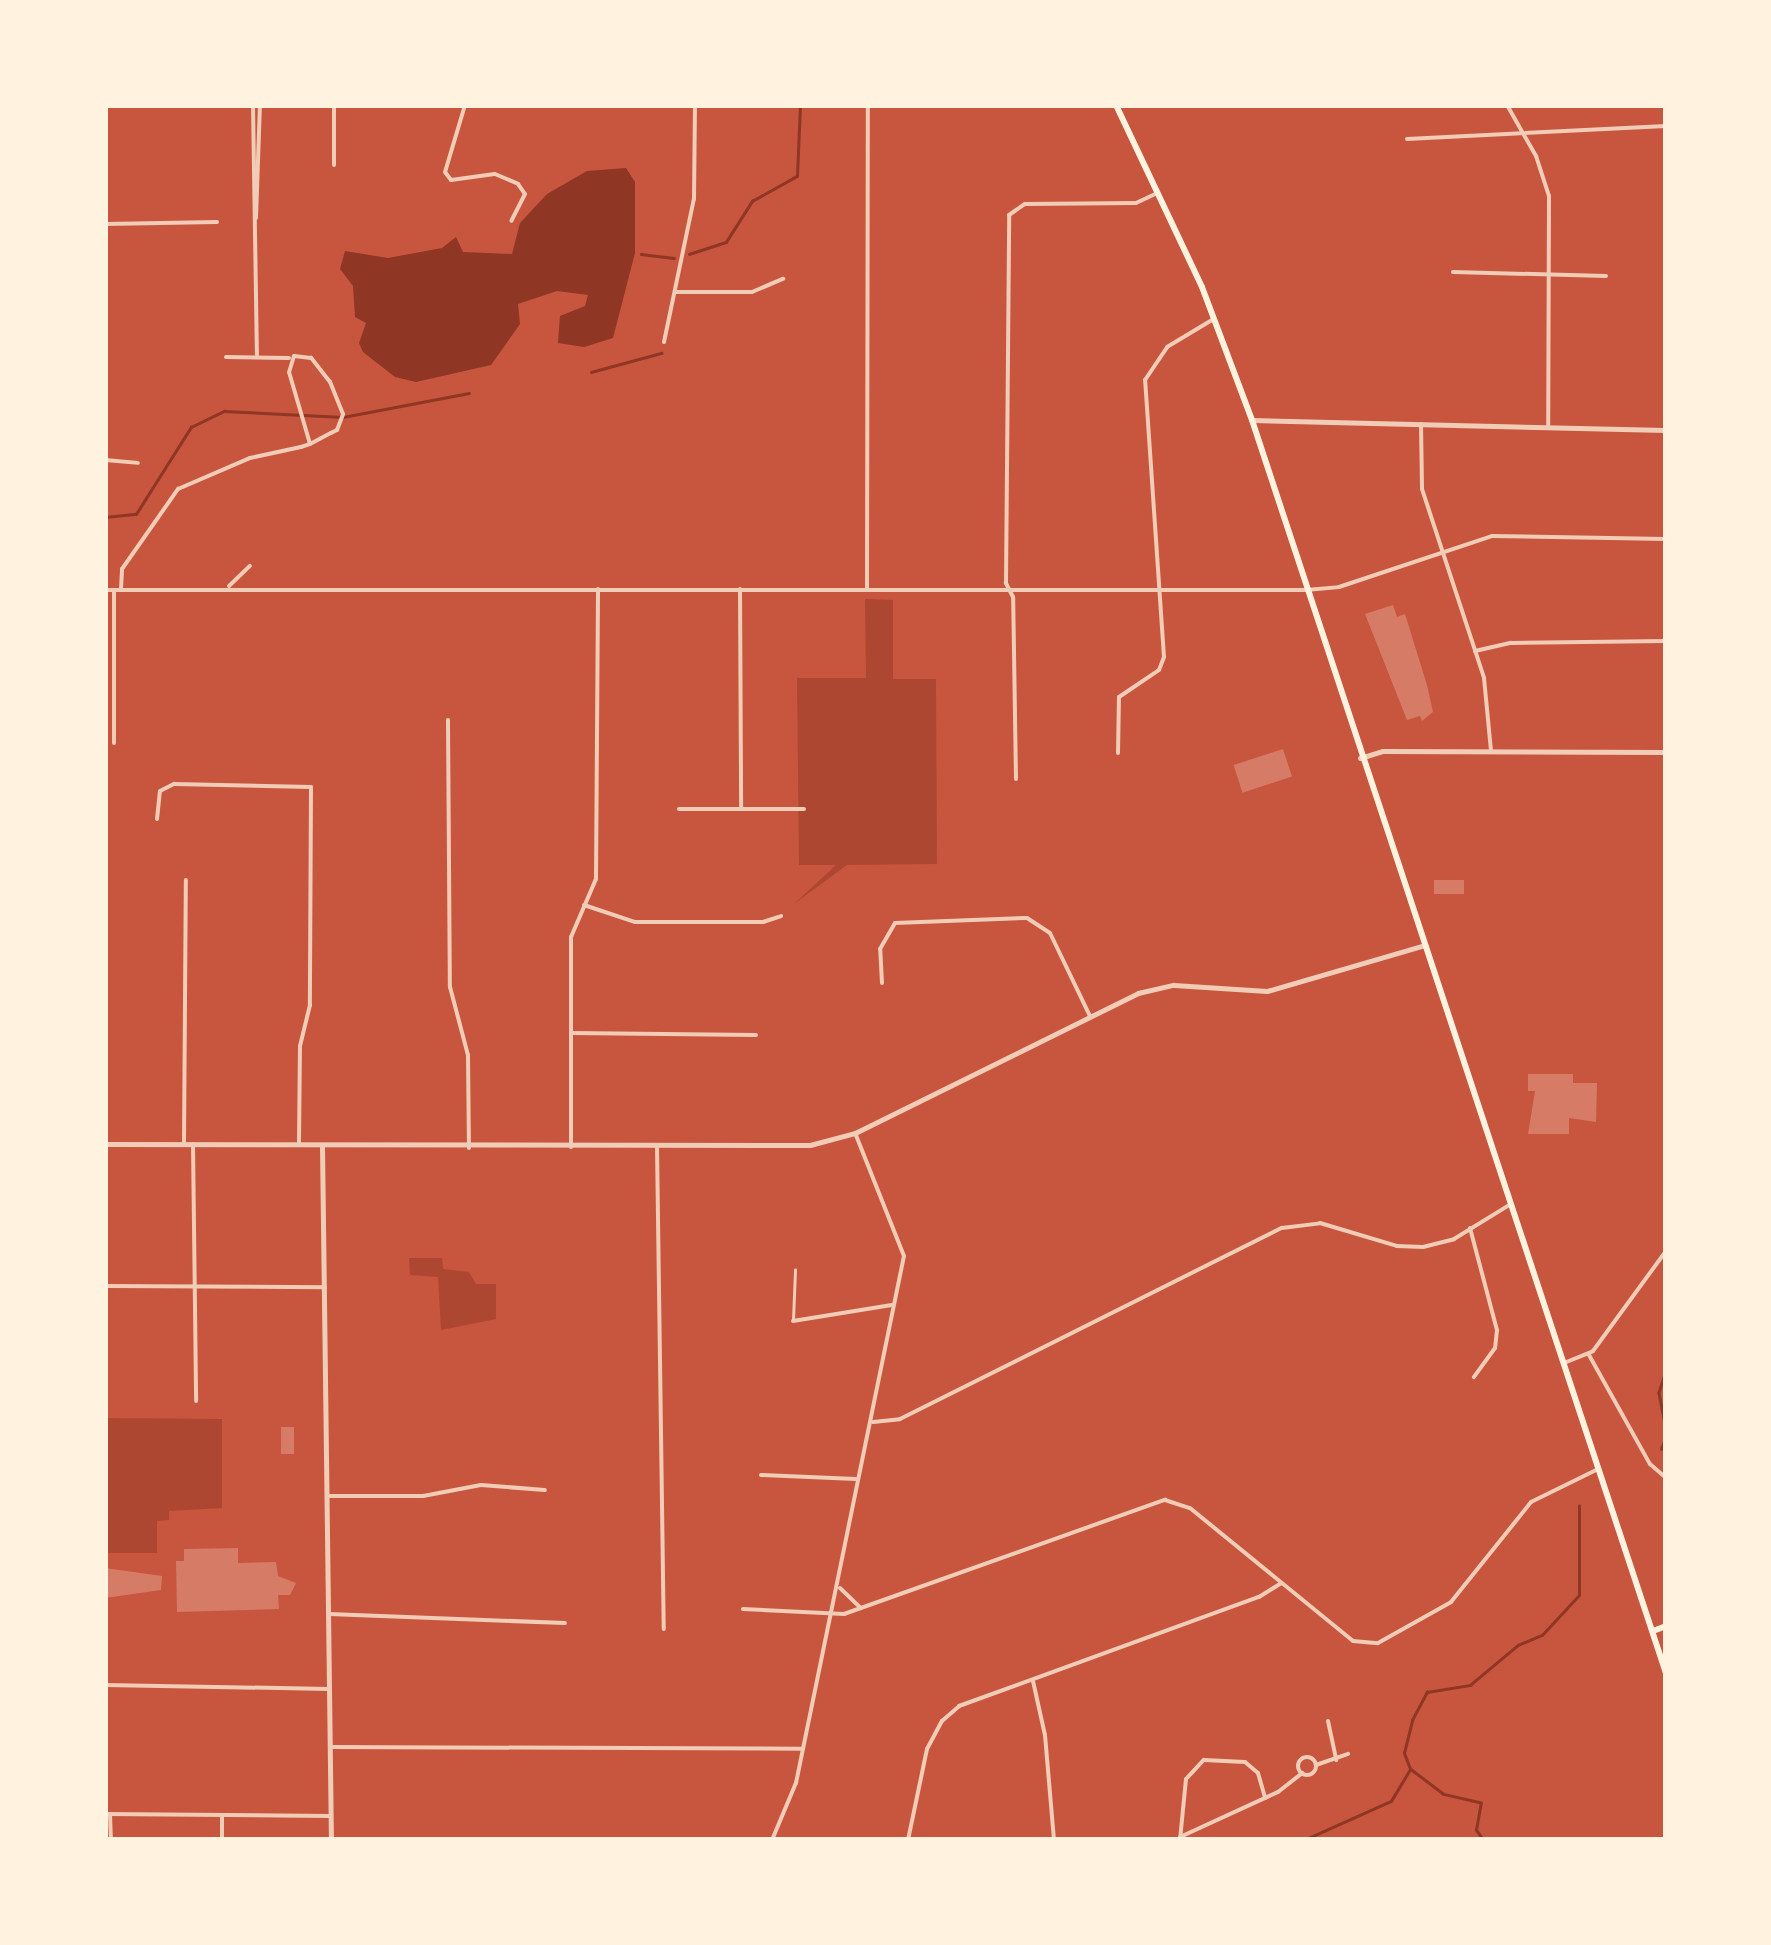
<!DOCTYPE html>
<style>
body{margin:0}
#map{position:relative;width:1771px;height:1945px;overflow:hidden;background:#c8553d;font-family:Raleway,sans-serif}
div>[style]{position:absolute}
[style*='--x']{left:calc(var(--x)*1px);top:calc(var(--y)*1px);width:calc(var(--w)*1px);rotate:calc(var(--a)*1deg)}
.green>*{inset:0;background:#ae4732}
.water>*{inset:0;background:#8f3625}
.stream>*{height:2.5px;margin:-1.25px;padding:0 1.25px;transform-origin:1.25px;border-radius:1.25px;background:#8f3625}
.building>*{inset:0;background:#d67c66;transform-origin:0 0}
.service>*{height:2.5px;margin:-1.25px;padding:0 1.25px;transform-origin:1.25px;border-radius:1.25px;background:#f1ccb7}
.minor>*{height:4px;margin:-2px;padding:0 2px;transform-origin:2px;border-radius:2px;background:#f1ccb7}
.minor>.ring{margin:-2px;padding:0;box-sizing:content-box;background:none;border:4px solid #f1ccb7;border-radius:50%}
.tertiary>*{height:5px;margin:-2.5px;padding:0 2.5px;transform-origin:2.5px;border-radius:2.5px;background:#f1ccb7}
.secondary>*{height:6px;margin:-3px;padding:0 3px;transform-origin:3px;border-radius:3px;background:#fff3e0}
.primary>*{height:6px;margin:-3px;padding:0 3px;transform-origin:3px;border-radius:3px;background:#fff3e0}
span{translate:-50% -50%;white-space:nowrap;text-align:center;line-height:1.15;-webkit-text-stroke:10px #fff3e0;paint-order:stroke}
.frame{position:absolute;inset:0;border:108px solid #fff3e0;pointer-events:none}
</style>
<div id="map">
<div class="green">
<div style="clip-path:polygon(865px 599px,893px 600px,893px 679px,936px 679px,937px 864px,847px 865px,794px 904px,836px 865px,799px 865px,797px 678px,866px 678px)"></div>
<div style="clip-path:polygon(409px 1258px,442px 1258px,443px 1269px,469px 1272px,476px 1284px,496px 1284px,496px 1319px,441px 1330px,438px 1277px,410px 1275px)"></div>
<div style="clip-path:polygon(105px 1418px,222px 1419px,222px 1508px,169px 1511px,169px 1520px,157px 1521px,157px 1553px,105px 1553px)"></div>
</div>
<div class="water">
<div style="clip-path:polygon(626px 168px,635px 182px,635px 253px,613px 338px,584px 347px,558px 343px,560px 316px,585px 306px,588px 295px,557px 291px,518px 304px,520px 324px,491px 365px,416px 382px,395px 377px,363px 352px,359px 343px,366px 323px,355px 317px,353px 286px,340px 269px,345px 251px,388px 258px,442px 248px,456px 237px,463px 252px,512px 254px,520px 223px,547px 194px,587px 171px)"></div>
</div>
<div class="stream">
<div style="--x:641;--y:254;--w:33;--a:7"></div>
<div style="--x:689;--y:254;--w:39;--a:-18"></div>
<div style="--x:726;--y:242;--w:49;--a:-57.6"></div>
<div style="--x:752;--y:201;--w:51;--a:-29.1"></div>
<div style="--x:797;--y:176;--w:71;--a:-87.6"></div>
<div style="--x:591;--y:372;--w:73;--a:-15.2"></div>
<div style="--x:105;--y:517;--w:31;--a:-6"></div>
<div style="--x:136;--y:514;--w:103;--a:-57.7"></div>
<div style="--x:191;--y:427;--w:37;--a:-26"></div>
<div style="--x:224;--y:411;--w:119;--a:2.9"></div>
<div style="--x:343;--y:417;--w:128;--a:-10.8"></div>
<div style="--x:1666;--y:1371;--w:23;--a:108"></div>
<div style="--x:1659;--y:1393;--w:37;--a:79"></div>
<div style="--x:1661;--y:1449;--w:14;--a:-69"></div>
<div style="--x:1304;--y:1840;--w:95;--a:-24.1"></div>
<div style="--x:1391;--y:1801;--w:35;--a:-59"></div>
<div style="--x:1483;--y:1840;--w:12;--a:-125"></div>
<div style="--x:1476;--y:1830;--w:27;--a:-80"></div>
<div style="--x:1481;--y:1803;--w:39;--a:-167"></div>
<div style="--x:1443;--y:1794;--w:41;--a:-142.9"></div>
<div style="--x:1410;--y:1769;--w:17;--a:-111"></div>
<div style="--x:1404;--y:1753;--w:34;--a:-76"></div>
<div style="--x:1412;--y:1720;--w:32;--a:-62"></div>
<div style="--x:1427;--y:1692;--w:44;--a:-9.2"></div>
<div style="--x:1470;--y:1685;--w:62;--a:-39.8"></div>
<div style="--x:1518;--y:1645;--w:26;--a:-23"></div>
<div style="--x:1542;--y:1635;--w:54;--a:-47.2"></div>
<div style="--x:1579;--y:1595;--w:89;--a:-90"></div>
</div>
<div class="building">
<div style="clip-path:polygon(1393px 605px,1397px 617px,1405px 614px,1427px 685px,1433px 712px,1422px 721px,1420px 716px,1407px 720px,1365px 614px)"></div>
<div style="left:1283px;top:749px;width:29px;height:52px;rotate:72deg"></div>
<div style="left:1434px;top:880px;width:30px;height:14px"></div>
<div style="clip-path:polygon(1528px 1074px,1573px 1074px,1573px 1083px,1597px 1083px,1596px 1122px,1569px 1118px,1569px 1134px,1528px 1134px,1535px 1091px,1528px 1091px)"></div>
<div style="left:294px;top:1427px;width:27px;height:13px;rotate:90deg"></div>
<div style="clip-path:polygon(238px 1548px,238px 1563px,276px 1562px,278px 1576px,296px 1583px,290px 1595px,278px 1595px,279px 1609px,177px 1612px,176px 1561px,184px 1561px,184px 1549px)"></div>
<div style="clip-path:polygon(105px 1568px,162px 1576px,161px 1590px,105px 1598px)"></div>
</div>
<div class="service">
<div style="--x:793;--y:1320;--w:50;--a:-87.7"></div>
</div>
<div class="minor">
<div style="--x:253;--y:105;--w:250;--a:89.1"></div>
<div style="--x:334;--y:105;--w:60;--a:90"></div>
<div style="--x:465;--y:105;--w:70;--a:106.6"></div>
<div style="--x:445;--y:172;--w:10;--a:53"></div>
<div style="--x:451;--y:180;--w:44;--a:-7.8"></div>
<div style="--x:495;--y:174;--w:25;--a:23"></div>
<div style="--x:518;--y:184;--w:12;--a:55"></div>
<div style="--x:525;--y:194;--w:30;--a:117"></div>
<div style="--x:1507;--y:105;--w:59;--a:60.4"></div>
<div style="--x:1536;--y:156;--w:42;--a:72"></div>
<div style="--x:1549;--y:196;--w:230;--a:90.2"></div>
<div style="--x:1407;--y:139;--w:259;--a:-2.9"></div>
<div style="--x:256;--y:218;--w:113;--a:-88"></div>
<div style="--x:105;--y:224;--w:112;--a:-1"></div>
<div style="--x:1453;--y:272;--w:153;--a:1.5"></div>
<div style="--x:675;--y:292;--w:77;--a:0"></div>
<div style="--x:752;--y:292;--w:34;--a:-23"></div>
<div style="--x:664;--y:342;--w:146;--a:-78.2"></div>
<div style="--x:694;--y:199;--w:94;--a:-89.4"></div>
<div style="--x:226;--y:357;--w:63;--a:0.9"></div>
<div style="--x:1421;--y:424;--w:65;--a:89.1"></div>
<div style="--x:1422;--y:489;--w:199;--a:71.8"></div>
<div style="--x:1484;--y:678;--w:73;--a:84.5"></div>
<div style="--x:105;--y:460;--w:33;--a:5"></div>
<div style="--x:229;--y:586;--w:29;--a:-44"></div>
<div style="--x:121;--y:589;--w:20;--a:-87"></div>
<div style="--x:122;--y:569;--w:98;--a:-55"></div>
<div style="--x:178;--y:489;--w:78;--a:-23.3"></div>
<div style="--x:250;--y:458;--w:52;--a:-12.2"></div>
<div style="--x:301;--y:447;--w:9;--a:-18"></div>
<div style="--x:310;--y:444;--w:24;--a:-28"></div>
<div style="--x:331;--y:433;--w:7;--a:-27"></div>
<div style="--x:337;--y:430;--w:17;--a:-69"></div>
<div style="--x:343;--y:414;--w:35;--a:-112"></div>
<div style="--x:330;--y:382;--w:31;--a:-128"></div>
<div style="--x:311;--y:358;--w:17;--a:-173"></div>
<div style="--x:294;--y:356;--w:17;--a:107"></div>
<div style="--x:289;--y:372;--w:75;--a:73.7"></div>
<div style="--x:740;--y:589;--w:219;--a:89.7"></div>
<div style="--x:867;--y:589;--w:484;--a:-89.9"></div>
<div style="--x:105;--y:590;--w:1201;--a:0"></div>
<div style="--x:1306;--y:590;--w:33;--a:-5"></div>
<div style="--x:1339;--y:587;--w:161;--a:-18.4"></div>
<div style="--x:1492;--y:536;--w:174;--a:1"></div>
<div style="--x:114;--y:590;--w:153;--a:90"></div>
<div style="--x:1475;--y:651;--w:37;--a:-13"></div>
<div style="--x:1511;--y:643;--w:155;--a:-0.7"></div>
<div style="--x:448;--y:720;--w:267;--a:89.6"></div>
<div style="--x:450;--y:987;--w:70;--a:75.2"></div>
<div style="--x:468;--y:1055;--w:93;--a:89.4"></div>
<div style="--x:1118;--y:753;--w:56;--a:-89"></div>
<div style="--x:1119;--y:697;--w:48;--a:-34"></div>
<div style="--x:1159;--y:670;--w:14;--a:-69"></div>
<div style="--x:1164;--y:657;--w:278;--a:-93.9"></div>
<div style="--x:1145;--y:380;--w:40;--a:-56"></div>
<div style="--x:1167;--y:347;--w:52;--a:-31"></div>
<div style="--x:1016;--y:779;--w:182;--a:-90.9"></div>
<div style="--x:1013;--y:597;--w:16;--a:-117"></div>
<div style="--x:1006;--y:583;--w:368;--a:-89.5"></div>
<div style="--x:1009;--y:215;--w:19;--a:-35"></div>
<div style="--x:1025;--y:204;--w:111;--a:-0.5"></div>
<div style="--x:1136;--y:203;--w:23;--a:-25"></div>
<div style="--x:679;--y:809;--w:125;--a:0"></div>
<div style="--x:157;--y:819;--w:28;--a:-84"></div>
<div style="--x:160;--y:791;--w:16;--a:-27"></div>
<div style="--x:174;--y:784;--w:137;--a:1.3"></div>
<div style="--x:311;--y:787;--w:218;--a:90.3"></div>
<div style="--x:310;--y:1005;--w:42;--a:103.7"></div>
<div style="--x:300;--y:1046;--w:97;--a:90.6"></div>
<div style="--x:584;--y:905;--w:54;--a:18.4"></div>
<div style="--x:635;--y:922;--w:128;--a:0"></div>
<div style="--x:763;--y:922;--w:19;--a:-18"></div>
<div style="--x:882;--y:983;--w:34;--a:-93"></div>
<div style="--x:880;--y:949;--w:30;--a:-60"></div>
<div style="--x:895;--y:923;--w:132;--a:-2.2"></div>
<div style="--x:1027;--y:918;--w:27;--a:33"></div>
<div style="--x:1050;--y:933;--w:92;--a:64.3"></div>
<div style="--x:571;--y:1033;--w:185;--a:0.6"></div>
<div style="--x:184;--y:1144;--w:264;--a:-89.6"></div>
<div style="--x:193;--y:1144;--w:257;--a:89.3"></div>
<div style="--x:657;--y:1146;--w:483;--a:89.2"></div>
<div style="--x:571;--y:1147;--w:210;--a:-90"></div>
<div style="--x:571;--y:937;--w:63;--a:-66.7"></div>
<div style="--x:596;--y:879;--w:290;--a:-89.6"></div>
<div style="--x:1470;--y:1228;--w:106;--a:75.2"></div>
<div style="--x:1497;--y:1330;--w:18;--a:96"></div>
<div style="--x:1495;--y:1348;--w:36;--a:126"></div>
<div style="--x:105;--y:1286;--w:220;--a:0.3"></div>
<div style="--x:793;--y:1321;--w:100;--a:-9.2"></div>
<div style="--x:1589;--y:1355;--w:125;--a:60.8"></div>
<div style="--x:1650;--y:1464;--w:21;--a:41"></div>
<div style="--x:1564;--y:1363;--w:31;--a:-22"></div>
<div style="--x:1593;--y:1351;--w:124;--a:-53.9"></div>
<div style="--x:873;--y:1422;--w:27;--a:-6"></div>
<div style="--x:900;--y:1419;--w:427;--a:-26.6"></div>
<div style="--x:1282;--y:1228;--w:38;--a:-7"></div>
<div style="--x:1320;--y:1223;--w:80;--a:16.6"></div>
<div style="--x:1397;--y:1246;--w:26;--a:2"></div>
<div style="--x:1423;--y:1247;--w:32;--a:-14"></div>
<div style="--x:1454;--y:1239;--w:67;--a:-31.6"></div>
<div style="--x:761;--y:1475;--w:95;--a:2.4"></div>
<div style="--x:327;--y:1496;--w:96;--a:0"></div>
<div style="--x:423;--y:1496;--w:59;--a:-10.7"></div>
<div style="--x:481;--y:1485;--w:64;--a:4.5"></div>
<div style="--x:840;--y:1588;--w:29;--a:44"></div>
<div style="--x:743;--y:1609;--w:101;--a:2.8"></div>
<div style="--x:844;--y:1614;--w:341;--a:-19.6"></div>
<div style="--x:1165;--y:1500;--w:26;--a:18"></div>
<div style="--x:1190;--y:1508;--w:210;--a:39.2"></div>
<div style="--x:1353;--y:1641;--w:25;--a:5"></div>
<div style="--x:1378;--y:1643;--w:84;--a:-29.3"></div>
<div style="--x:1451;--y:1602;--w:128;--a:-51.3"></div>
<div style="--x:1531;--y:1502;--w:72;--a:-26.2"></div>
<div style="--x:329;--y:1614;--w:236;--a:2.2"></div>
<div style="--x:1033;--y:1681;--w:55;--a:77.5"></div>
<div style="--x:1045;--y:1735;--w:105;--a:85.1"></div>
<div style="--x:105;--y:1685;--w:224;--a:1"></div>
<div style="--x:1328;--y:1721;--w:40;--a:78"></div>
<div style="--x:330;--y:1747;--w:471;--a:0.2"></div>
<div class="ring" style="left:1298px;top:1757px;width:14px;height:14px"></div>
<div style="--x:1316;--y:1765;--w:34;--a:-19"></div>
<div style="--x:105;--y:1814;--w:225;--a:0.5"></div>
<div style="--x:110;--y:1814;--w:26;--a:88"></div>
<div style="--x:222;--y:1815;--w:25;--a:90"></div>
<div style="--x:1180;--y:1837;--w:108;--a:-24.7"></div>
<div style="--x:1278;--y:1792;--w:31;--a:-38"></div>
<div style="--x:772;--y:1840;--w:62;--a:-67.2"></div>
<div style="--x:796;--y:1783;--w:538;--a:-78.42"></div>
<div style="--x:904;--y:1256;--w:132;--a:-111.7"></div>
<div style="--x:908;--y:1840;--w:93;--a:-78.2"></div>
<div style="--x:927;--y:1749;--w:32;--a:-62"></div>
<div style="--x:942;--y:1721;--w:23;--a:-41"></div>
<div style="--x:959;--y:1706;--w:319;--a:-20"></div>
<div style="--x:1259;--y:1597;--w:26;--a:-32"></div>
<div style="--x:1180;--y:1840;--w:61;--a:-84.4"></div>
<div style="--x:1186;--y:1779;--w:26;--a:-47"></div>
<div style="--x:1204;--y:1760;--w:41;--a:2.8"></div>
<div style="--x:1245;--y:1762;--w:17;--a:40"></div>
<div style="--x:1258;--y:1773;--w:26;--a:74"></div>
</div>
<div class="tertiary">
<div style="--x:1252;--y:420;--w:414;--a:1.4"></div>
<div style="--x:1360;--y:758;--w:24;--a:-17"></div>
<div style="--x:1383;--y:751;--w:283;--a:0.2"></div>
<div style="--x:105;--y:1144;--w:705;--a:0.08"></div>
<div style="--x:810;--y:1145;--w:47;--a:-14.9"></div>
<div style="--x:855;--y:1133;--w:316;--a:-26.3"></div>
<div style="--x:1138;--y:993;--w:37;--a:-13"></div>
<div style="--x:1174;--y:985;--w:93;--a:3.7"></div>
<div style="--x:1267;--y:991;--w:165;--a:-16.2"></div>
<div style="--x:322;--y:1146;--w:694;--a:89.26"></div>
</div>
<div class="secondary">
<div style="--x:1653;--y:1631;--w:14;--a:-21"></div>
</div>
<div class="primary">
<div style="--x:1116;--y:105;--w:201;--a:64.7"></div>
<div style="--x:1202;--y:287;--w:142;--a:69.4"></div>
<div style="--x:1252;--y:420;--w:1320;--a:71.72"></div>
</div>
<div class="frame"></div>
</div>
